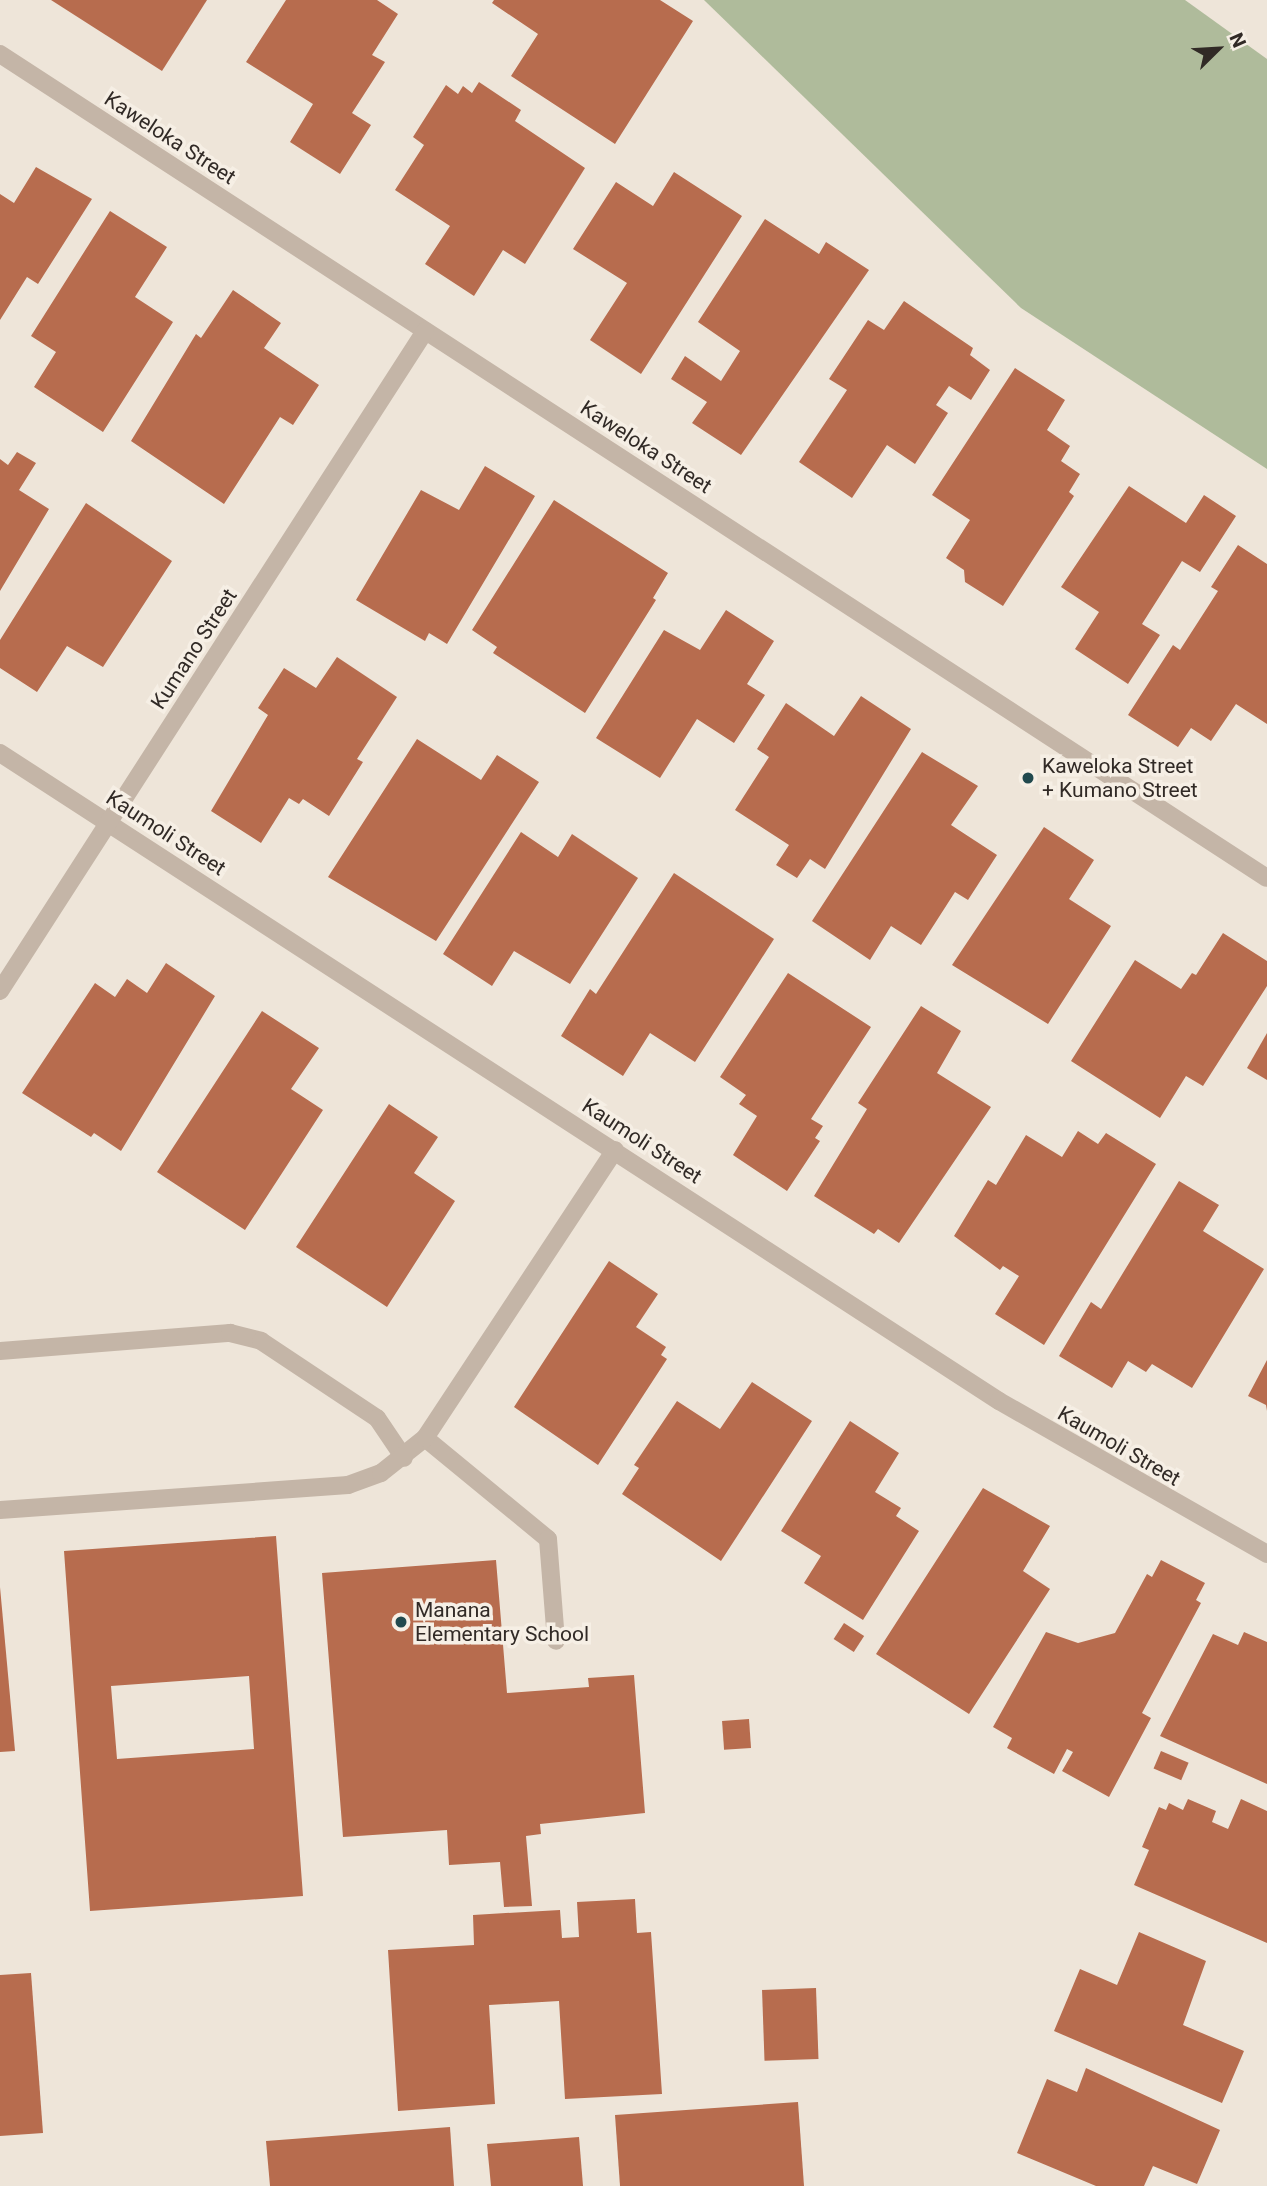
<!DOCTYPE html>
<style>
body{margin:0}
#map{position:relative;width:1267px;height:2186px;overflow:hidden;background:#eee5d9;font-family:Roboto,sans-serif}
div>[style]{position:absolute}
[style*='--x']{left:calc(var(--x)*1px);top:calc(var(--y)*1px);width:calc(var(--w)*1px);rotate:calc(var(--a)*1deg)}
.green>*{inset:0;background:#afbb9b}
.building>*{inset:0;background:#b76c4e;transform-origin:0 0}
.service>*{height:18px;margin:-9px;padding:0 9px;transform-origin:9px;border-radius:9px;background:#c4b5a7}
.minor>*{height:18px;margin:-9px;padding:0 9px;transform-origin:9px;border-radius:9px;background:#c4b5a7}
.dots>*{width:19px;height:19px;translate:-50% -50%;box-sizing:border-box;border:4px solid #f6efe5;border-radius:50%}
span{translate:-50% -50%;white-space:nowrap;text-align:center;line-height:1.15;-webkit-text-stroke:7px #f6efe5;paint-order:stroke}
.street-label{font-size:21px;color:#312a26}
.poi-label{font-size:21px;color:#312a26}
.left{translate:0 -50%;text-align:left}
.north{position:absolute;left:1183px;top:14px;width:70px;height:70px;-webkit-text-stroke:5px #f6efe5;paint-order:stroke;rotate:66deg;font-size:19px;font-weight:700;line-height:28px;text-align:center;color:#312a26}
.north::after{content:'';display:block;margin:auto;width:24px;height:32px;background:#312a26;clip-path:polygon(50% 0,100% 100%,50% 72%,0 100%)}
</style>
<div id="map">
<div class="green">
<div style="clip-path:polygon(704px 0,1185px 0,1267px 59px,1267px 469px,1021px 308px)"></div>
</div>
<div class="building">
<div style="clip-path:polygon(51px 0,207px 0,162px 71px)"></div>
<div style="clip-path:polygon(286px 0,377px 0,398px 14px,372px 55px,385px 62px,352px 113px,371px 125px,340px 174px,290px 142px,313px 104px,246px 62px)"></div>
<div style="clip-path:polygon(494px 0,660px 0,693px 21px,615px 144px,511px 76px,538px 34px,492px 3px)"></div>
<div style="clip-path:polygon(479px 82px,521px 110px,515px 121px,585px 168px,525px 264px,503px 250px,474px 296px,425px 264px,450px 226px,395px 190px,424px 145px,413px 137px,446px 85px,458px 94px,463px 86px,472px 93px)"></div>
<div style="clip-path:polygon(36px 167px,92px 199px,38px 284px,27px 277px,0 320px,0 194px,14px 203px)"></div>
<div style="clip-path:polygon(674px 172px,742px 216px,641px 374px,590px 340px,627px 283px,573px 249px,616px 182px,653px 206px)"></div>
<div style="clip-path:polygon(110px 211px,167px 247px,135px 297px,173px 322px,103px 432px,34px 387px,56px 352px,31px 336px)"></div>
<div style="clip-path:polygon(765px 219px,819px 254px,826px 242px,869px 270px,741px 455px,692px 423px,707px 402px,671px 379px,685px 356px,721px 381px,740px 351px,698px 322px)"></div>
<div style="clip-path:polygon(233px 290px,281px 323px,264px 348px,319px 385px,293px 425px,280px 417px,224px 504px,131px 441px,196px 334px,201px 338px)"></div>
<div style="clip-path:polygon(904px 301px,973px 348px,970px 355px,990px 370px,971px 400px,949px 386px,936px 405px,948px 413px,915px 464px,887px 445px,852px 498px,799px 462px,847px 390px,829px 379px,868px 320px,884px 330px)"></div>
<div style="clip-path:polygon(1015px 368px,1065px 400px,1047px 430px,1070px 446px,1061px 461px,1080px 474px,1069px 492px,1074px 496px,1003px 606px,965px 582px,964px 570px,946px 558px,970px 520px,932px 495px)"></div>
<div style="clip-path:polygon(17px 452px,36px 463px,19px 490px,49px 509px,0 591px,0 459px,8px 465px)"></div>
<div style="clip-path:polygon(485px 466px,535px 496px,447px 644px,429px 633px,425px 641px,356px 600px,421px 490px,459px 510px)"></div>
<div style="clip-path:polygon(1129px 486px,1186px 523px,1204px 495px,1236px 516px,1200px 572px,1182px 561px,1142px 624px,1160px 635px,1128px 684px,1075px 649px,1099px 612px,1061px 587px)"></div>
<div style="clip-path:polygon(554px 500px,668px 573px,653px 598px,656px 600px,585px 713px,493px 653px,497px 647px,472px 630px)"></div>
<div style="clip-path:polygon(86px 503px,172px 561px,103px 667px,67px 646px,37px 692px,0 668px,0 640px)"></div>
<div style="clip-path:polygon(1238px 545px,1267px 564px,1267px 724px,1236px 704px,1211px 741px,1191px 728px,1178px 747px,1128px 715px,1173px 645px,1180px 650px,1218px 591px,1211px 587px)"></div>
<div style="clip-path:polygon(726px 610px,774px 641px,747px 684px,765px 695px,734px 743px,697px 719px,660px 778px,596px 738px,664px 630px,700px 650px)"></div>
<div style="clip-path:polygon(337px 657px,397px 697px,357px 759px,363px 762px,329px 816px,303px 799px,299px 804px,289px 798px,261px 843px,211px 811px,268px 715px,258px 708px,284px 668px,316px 688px)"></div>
<div style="clip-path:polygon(861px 696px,911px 729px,825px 869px,810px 859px,797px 878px,776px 865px,789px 845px,735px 810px,769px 757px,757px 749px,786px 703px,834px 736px)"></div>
<div style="clip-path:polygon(417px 739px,481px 780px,497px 755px,539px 782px,436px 941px,328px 877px)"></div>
<div style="clip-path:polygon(922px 752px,978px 786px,951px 825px,997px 855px,968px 900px,955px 892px,921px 945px,891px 926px,870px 960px,812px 921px)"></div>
<div style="clip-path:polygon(1044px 827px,1094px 860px,1069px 899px,1111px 926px,1048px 1024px,952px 965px)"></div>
<div style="clip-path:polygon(521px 832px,558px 857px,572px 834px,638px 878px,570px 984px,514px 951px,492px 986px,443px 954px)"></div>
<div style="clip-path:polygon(674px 873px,774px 939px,695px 1062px,650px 1033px,623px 1076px,561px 1036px,590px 989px,596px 994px)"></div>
<div style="clip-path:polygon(1223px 933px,1267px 961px,1267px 986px,1203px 1086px,1186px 1076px,1160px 1118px,1071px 1061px,1135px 960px,1181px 989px,1192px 973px,1196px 975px)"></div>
<div style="clip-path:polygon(166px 963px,215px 996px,121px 1151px,94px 1133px,91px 1137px,22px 1093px,95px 983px,115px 997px,127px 979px,147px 993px)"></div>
<div style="clip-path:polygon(788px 973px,871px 1027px,811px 1119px,823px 1126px,815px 1138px,820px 1141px,787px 1191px,733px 1155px,757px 1116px,739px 1104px,746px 1095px,720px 1077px)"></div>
<div style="clip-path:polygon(921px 1006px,961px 1031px,937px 1073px,991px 1107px,899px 1243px,878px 1229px,874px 1234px,814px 1196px,867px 1109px,858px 1103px)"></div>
<div style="clip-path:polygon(262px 1011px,319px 1048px,291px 1089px,323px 1110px,245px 1230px,157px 1172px)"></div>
<div style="clip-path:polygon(1267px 1033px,1267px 1080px,1247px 1068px)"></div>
<div style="clip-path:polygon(389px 1104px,438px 1137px,414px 1173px,455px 1201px,387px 1307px,296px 1247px)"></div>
<div style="clip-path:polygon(1078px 1131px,1098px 1144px,1106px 1133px,1156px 1164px,1044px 1345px,995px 1314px,1019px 1276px,1003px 1266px,1000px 1270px,954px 1236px,988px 1180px,996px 1185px,1026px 1135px,1062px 1157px)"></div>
<div style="clip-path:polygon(1179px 1181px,1219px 1205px,1203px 1231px,1264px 1269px,1192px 1388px,1152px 1364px,1146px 1372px,1128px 1361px,1112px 1388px,1059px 1356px,1091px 1302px,1101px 1309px)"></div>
<div style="clip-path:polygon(609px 1261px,658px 1294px,636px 1327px,666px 1347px,661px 1355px,667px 1359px,598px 1465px,514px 1407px)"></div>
<div style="clip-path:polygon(1267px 1360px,1267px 1411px,1266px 1405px,1248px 1396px)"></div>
<div style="clip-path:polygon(752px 1382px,812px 1421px,721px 1561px,622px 1494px,639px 1468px,634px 1465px,677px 1401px,720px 1429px)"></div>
<div style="clip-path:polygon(850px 1421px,899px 1453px,875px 1492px,901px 1508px,896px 1516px,919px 1531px,863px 1620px,804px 1583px,821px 1556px,781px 1531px)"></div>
<div style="clip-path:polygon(983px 1488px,1050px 1526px,1023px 1571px,1050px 1589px,969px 1714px,876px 1654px)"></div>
<div style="clip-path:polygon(evenodd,276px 1536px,303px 1896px,90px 1911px,64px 1551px,276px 1536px,249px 1676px,254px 1749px,117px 1759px,111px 1686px,249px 1676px)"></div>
<div style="clip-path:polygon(496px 1560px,507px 1693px,589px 1687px,588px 1678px,634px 1675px,645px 1813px,540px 1824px,541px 1834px,526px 1836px,532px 1906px,504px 1907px,500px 1862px,449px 1865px,447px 1830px,343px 1837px,322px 1573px)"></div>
<div style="clip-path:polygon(1161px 1560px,1205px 1583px,1196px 1600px,1201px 1603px,1142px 1713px,1151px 1718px,1109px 1797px,1062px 1771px,1073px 1752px,1067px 1749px,1054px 1774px,1007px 1748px,1012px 1738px,993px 1727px,1046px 1632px,1078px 1643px,1115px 1633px,1147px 1574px,1152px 1577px)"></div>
<div style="clip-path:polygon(0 1587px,15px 1751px,0 1752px)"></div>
<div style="left:844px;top:1623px;width:24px;height:19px;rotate:33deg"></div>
<div style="clip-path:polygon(1244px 1632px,1267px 1642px,1267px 1784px,1160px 1736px,1213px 1634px,1238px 1645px)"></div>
<div style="left:749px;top:1719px;width:29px;height:27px;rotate:86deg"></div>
<div style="left:1161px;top:1751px;width:30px;height:19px;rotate:23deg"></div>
<div style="clip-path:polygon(1188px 1799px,1216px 1811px,1212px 1822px,1228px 1829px,1241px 1799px,1267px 1811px,1267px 1943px,1134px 1885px,1149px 1850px,1142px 1847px,1159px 1807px,1166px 1810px,1169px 1803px,1183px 1810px)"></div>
<div style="clip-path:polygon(635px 1899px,637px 1933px,651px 1932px,662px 2094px,565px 2099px,559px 2001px,489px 2005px,495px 2104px,398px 2111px,388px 1950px,474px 1945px,473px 1915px,560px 1910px,562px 1938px,579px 1937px,577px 1902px)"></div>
<div style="clip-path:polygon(1139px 1932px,1206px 1961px,1183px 2025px,1244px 2051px,1222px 2103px,1054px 2031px,1080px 1969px,1117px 1985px)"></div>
<div style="clip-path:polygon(31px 1973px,43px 2133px,0 2136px,0 1975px)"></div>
<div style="left:816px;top:1988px;width:71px;height:54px;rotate:88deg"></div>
<div style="clip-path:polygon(1086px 2068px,1220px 2130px,1197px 2184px,1153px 2166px,1144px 2186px,1096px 2186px,1017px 2153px,1047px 2079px,1077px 2092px)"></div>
<div style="clip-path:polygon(798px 2102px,804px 2186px,620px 2186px,615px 2115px)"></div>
<div style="clip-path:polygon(450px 2127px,454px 2186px,270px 2186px,266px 2141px)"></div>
<div style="clip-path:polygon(579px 2137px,583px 2186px,491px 2186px,487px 2144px)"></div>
</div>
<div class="service">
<div style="--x:0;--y:1351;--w:231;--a:-4.5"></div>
<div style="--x:230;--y:1333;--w:32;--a:14"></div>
<div style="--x:261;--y:1341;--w:139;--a:33.6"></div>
<div style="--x:377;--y:1418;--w:48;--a:56"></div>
<div style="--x:425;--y:1438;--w:159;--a:39.4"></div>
<div style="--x:548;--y:1539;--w:102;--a:85.5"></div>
<div style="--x:0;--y:1510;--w:349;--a:-4.1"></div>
<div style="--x:348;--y:1485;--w:35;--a:-20"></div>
<div style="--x:381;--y:1473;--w:56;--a:-38.5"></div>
<div style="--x:425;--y:1438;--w:345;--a:-56.6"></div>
</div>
<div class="minor">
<div style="--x:0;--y:54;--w:1511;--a:33.04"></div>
<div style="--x:0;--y:753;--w:1191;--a:32.97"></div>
<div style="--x:999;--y:1401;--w:309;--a:29.7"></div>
<div style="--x:0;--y:991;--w:785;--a:-57.22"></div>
</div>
<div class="dots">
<div style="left:1028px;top:778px;background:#21494e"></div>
<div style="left:401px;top:1622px;background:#21494e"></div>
</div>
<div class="street-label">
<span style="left:170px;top:138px;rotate:33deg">Kaweloka Street</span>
<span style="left:646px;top:447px;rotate:33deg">Kaweloka Street</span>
<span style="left:194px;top:649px;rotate:-57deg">Kumano Street</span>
<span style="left:166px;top:833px;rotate:33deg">Kaumoli Street</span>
<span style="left:642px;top:1141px;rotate:33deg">Kaumoli Street</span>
<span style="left:1119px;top:1446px;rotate:30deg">Kaumoli Street</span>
</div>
<div class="poi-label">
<span class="left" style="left:1042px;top:778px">Kaweloka Street<br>+ Kumano Street</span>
<span class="left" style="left:415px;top:1622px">Manana<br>Elementary School</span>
</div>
<div class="north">N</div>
</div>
